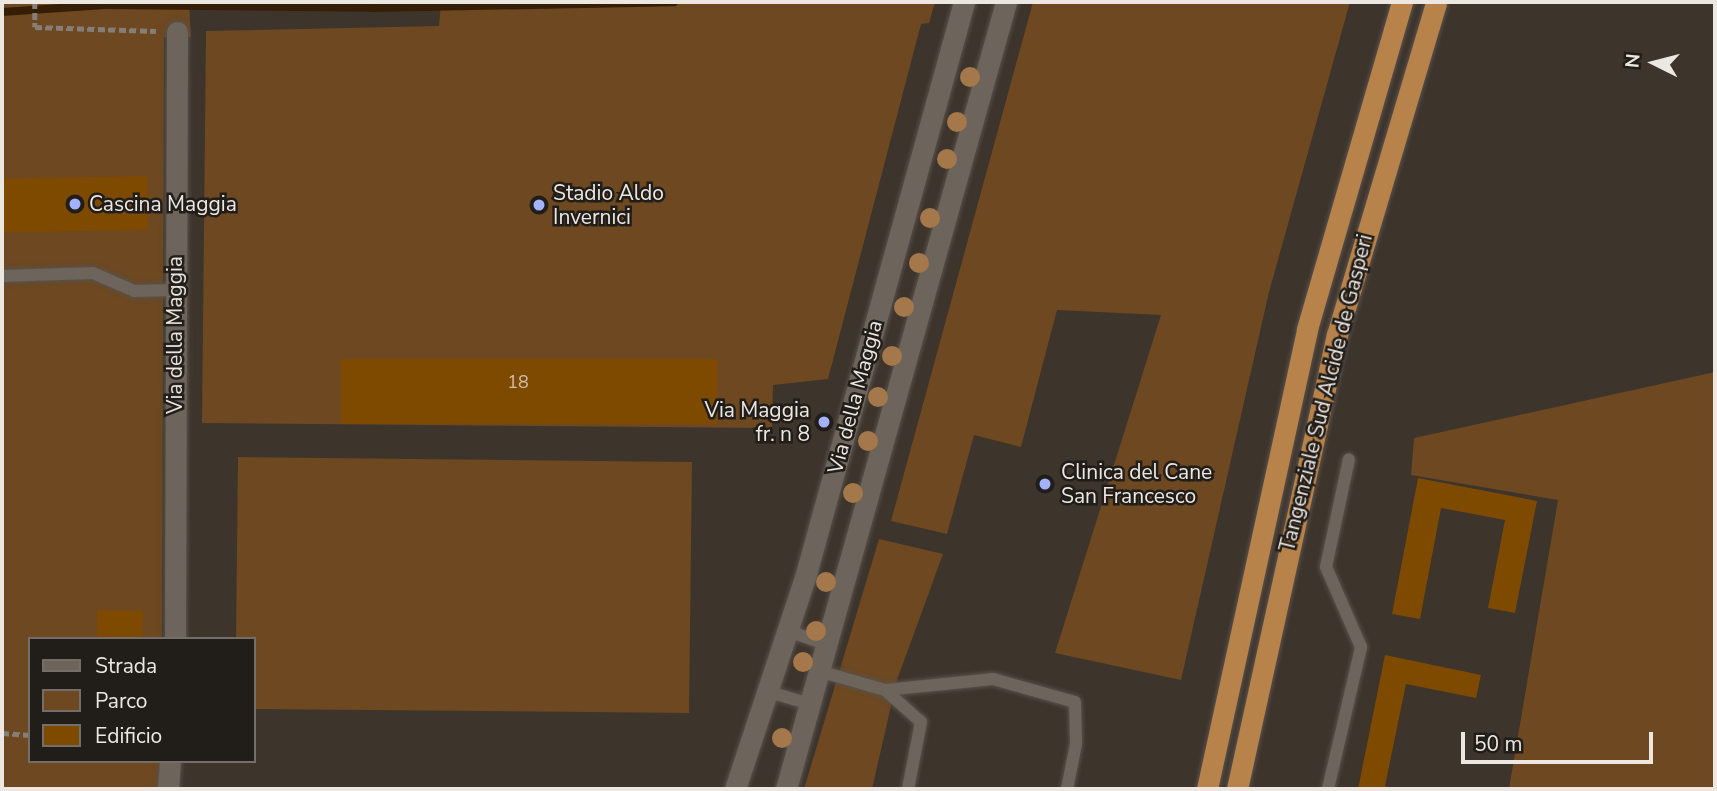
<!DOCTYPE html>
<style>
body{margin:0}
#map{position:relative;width:1717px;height:791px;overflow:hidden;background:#3d342c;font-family:"Nunito Sans",sans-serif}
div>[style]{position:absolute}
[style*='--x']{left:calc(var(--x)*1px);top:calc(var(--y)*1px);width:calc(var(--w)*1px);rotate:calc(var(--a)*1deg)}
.green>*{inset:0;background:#6d4820}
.stream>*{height:8px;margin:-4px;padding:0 4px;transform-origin:4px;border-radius:4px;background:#351e05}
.building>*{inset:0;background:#7d4a00;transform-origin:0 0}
.path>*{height:4.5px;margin-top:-2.25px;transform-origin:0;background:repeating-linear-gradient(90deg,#857d76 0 7px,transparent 0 10.5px)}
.roads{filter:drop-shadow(0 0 2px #58514a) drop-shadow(0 0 2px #58514a)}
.service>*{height:12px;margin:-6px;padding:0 6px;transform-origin:6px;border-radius:6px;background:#6d645b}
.minor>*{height:21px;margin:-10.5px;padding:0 10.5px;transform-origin:10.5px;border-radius:10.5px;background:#6d645b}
.tertiary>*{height:21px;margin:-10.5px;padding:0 10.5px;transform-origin:10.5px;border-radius:10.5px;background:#6d645b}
.trunk>*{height:21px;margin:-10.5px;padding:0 10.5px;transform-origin:10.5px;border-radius:10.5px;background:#b8834a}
.trees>*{width:20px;height:20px;margin:-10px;border-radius:50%;background:#a4784a}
.dots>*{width:19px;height:19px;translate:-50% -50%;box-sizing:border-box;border:4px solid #211d19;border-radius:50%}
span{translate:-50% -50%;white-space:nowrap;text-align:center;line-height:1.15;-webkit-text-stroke:5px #211d19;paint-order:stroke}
.number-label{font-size:18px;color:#d1c0aa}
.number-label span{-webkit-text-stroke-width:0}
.poi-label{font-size:21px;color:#ede7e2}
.left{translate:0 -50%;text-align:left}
.right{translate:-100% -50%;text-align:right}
.street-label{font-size:21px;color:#ede7e2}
.frame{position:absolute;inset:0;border:4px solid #ede7e2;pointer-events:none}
.legend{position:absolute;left:28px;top:637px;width:228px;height:126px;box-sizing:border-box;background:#211d19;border:2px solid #736e69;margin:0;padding:9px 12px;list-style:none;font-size:21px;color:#ede7e2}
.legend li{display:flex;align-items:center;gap:14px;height:35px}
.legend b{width:35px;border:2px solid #736e69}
.north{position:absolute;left:1619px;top:28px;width:70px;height:70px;-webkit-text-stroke:5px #211d19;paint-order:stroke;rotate:276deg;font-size:19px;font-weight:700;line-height:28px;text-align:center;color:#ede7e2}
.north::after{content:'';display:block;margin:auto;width:24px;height:32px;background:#ede7e2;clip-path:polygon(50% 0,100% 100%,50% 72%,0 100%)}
.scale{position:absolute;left:1461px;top:732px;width:192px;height:32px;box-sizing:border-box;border:4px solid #ede7e2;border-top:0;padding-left:9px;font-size:21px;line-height:24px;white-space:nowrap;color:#ede7e2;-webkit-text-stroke:5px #211d19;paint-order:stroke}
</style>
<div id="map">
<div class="green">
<div style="clip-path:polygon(2px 2px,189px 2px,191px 37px,164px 37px,162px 639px,30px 639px,30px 761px,161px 761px,158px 789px,2px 789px)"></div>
<div style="clip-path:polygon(441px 2px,935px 2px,929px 23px,921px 24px,828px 379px,773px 385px,772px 428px,202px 423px,206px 31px,439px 26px)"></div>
<div style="clip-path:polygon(1033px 2px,1350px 2px,1269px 292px,1181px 680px,1055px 653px,1161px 315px,1057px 310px,1021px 447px,974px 435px,947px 534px,891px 521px)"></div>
<div style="clip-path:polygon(1715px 372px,1715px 789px,1509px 789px,1558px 500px,1411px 475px,1414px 438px)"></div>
<div style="clip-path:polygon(238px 457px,692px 462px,689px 713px,254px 709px,254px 639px,236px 639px)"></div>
<div style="clip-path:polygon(879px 539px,943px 554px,897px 680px,872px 789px,804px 789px)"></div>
</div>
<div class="stream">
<div style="--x:2;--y:12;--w:103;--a:-3.9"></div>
<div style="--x:105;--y:5;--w:268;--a:0.6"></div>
<div style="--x:373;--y:8;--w:301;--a:-1.1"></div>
</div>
<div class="building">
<div style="left:147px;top:176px;width:54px;height:145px;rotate:89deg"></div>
<div style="left:341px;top:359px;width:376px;height:65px"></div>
<div style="clip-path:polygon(1418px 478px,1537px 501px,1515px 613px,1488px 608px,1505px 520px,1441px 508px,1420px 619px,1392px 614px)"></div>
<div style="left:97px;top:610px;width:46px;height:29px;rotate:1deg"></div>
<div style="clip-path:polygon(1385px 655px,1481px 675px,1476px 698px,1406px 684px,1385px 786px,1396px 789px,1358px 789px)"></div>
</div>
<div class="path">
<div style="--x:35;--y:2;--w:25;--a:90"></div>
<div style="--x:35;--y:27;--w:121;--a:1.9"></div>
<div style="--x:2;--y:733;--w:28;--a:4"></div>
</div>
<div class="roads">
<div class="service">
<div style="--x:2;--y:276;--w:91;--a:-1.9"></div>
<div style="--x:93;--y:273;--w:45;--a:23.7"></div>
<div style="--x:134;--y:291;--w:41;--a:-1.4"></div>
<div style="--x:788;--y:631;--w:40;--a:18.9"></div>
<div style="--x:819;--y:671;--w:69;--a:16.1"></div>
<div style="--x:885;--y:690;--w:109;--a:-5.8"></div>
<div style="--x:993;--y:679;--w:85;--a:15.7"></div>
<div style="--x:1075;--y:702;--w:42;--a:88.6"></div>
<div style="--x:1076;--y:744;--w:46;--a:101.3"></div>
<div style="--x:885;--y:690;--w:48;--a:41.6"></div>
<div style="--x:921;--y:722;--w:68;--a:101"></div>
<div style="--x:769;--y:692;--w:43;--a:16.3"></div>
<div style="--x:1328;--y:789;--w:146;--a:-76.9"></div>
<div style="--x:1361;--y:647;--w:87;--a:-113.6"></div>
<div style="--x:1326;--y:567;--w:110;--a:-78"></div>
</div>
<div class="minor">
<div style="--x:175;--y:639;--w:607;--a:-89.81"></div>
<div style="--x:168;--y:789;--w:28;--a:-86"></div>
</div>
<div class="tertiary">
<div style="--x:735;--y:789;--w:226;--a:-71.7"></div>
<div style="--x:806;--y:574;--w:593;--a:-74.56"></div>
<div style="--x:786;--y:789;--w:817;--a:-74.38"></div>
</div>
<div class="trunk">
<div style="--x:1207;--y:789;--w:471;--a:-77.7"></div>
<div style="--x:1307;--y:329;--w:341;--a:-73.8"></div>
<div style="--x:1237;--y:789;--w:465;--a:-77.6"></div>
<div style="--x:1337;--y:335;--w:347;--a:-73.4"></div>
</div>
</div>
<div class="trees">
<div style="left:970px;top:77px"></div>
<div style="left:957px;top:122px"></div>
<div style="left:947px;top:159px"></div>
<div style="left:930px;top:218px"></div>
<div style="left:919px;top:263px"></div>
<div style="left:904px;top:307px"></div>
<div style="left:892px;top:356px"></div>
<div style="left:878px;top:397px"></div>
<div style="left:868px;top:441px"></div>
<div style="left:853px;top:493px"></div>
<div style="left:826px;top:582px"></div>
<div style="left:816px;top:631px"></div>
<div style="left:803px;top:662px"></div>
<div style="left:782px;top:738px"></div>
</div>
<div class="dots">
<div style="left:75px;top:204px;background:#a4b1fc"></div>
<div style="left:539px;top:205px;background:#a4b1fc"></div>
<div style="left:824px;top:422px;background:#a4b1fc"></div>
<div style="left:1045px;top:484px;background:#a4b1fc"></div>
</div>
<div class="number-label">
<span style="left:518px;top:382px">18</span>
</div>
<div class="poi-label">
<span class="left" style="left:553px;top:205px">Stadio Aldo<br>Invernici</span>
<span class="left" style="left:89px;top:204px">Cascina Maggia</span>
<span class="right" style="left:810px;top:422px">Via Maggia<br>fr. n 8</span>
<span class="left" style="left:1061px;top:484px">Clinica del Cane<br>San Francesco</span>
</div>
<div class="street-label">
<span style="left:175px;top:335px;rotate:-90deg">Via della Maggia</span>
<span style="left:1326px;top:393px;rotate:-76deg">Tangenziale Sud Alcide de Gasperi</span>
<span style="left:855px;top:397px;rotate:-75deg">Via della Maggia</span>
</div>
<div class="frame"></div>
<ul class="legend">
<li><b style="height:9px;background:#6d645b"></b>Strada</li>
<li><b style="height:19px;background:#6d4820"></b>Parco</li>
<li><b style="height:19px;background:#7d4a00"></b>Edificio</li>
</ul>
<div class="north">N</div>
<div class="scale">50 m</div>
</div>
